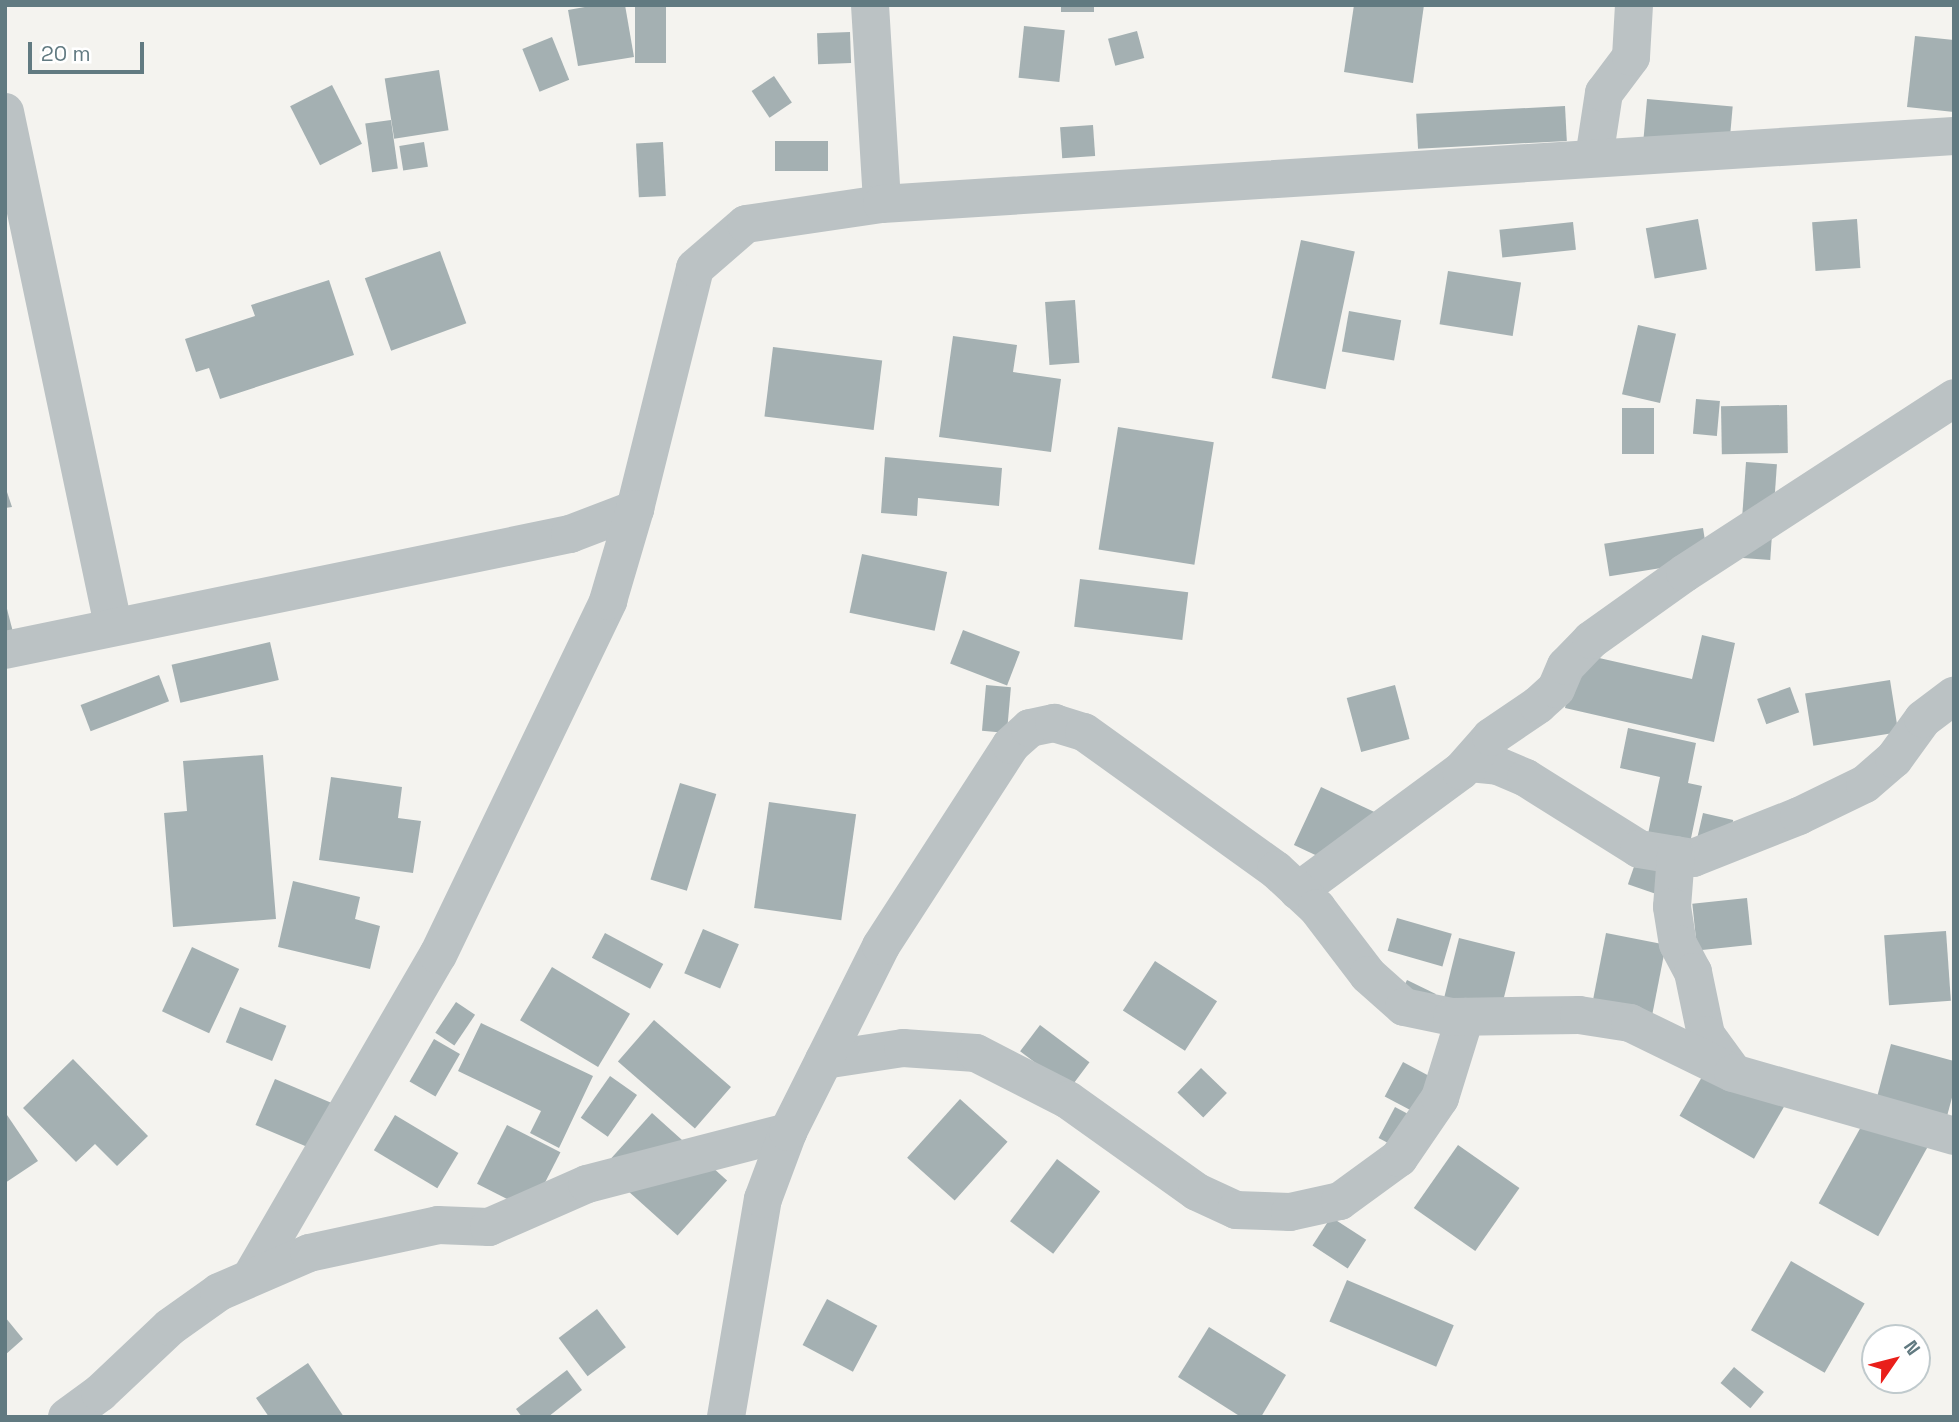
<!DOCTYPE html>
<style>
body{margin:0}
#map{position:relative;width:1959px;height:1422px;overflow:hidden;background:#f4f3ef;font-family:"Space Grotesk",sans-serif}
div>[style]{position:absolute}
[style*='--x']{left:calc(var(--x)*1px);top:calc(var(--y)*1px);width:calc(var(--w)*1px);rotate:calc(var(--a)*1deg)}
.building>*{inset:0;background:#a4b0b2;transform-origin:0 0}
.minor>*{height:38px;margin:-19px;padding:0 19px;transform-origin:19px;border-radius:19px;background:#bbc2c4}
span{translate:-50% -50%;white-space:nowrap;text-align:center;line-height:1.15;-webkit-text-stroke:7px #fff;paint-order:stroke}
.frame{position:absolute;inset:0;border:7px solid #617a81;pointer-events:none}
.north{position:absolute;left:1861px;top:1324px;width:70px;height:70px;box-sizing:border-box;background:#fff;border:2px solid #c0cacd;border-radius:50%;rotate:55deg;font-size:19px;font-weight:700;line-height:28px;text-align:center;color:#617a81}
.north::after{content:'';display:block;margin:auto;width:24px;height:32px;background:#e91f1a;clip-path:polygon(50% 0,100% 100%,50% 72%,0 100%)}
.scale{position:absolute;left:28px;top:42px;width:116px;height:32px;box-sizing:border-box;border:4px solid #617a81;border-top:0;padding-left:9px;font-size:21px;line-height:24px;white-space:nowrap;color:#617a81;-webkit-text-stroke:5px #fff;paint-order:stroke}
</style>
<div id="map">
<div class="building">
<div style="clip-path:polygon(596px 5px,625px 5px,634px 57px,578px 66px,568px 10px)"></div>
<div style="left:635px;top:5px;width:31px;height:58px"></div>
<div style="left:1061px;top:5px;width:33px;height:7px"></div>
<div style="clip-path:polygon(1354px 5px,1424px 5px,1413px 83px,1344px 72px)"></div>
<div style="left:1024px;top:26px;width:41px;height:52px;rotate:6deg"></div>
<div style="left:1137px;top:31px;width:28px;height:30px;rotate:75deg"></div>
<div style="left:850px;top:32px;width:31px;height:33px;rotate:88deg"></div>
<div style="clip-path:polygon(1915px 36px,1954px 40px,1954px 112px,1907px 107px)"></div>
<div style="left:552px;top:37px;width:46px;height:32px;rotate:68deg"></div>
<div style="left:439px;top:70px;width:61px;height:55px;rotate:81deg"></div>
<div style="left:774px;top:76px;width:32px;height:27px;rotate:56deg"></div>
<div style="left:332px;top:85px;width:66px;height:47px;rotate:63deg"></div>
<div style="left:1647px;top:99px;width:86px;height:40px;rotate:5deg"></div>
<div style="left:1565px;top:106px;width:35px;height:149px;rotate:87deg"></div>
<div style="left:391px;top:120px;width:49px;height:26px;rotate:82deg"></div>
<div style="left:1093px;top:125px;width:31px;height:33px;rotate:86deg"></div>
<div style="left:828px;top:141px;width:30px;height:53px;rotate:90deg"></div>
<div style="left:424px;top:142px;width:25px;height:25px;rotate:81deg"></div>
<div style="left:663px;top:142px;width:54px;height:27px;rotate:87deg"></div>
<div style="left:1698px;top:219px;width:51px;height:53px;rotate:80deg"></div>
<div style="left:1857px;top:219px;width:49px;height:45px;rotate:86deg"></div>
<div style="left:1573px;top:222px;width:28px;height:74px;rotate:84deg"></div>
<div style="left:1301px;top:240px;width:55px;height:141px;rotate:12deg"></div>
<div style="left:440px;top:251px;width:77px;height:80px;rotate:70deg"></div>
<div style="left:1448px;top:271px;width:74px;height:54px;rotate:9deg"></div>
<div style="clip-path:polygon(329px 280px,354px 355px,220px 399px,209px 368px,196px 372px,185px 339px,255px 316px,251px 305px)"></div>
<div style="left:1075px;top:300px;width:63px;height:30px;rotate:86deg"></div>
<div style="left:1349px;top:311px;width:53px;height:41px;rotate:10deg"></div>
<div style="left:1638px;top:325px;width:39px;height:71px;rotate:13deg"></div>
<div style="clip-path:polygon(953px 336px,1017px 345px,1013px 372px,1061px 379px,1051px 452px,939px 437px)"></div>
<div style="left:773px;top:347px;width:110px;height:70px;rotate:7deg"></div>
<div style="left:1696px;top:399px;width:24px;height:35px;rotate:5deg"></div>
<div style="left:1787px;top:405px;width:48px;height:66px;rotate:89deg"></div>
<div style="left:1622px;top:408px;width:32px;height:46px"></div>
<div style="left:1118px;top:427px;width:97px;height:124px;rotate:9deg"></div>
<div style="clip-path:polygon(885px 457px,1002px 468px,999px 506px,918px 498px,917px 516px,881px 513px)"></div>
<div style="left:1746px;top:462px;width:31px;height:96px;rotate:4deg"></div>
<div style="clip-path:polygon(5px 486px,12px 507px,5px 508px)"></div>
<div style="left:1703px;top:528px;width:33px;height:100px;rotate:81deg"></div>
<div style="left:862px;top:554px;width:87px;height:60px;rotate:12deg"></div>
<div style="left:1080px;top:579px;width:109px;height:48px;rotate:7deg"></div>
<div style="clip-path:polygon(5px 601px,15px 640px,5px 642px)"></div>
<div style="left:963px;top:630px;width:61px;height:36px;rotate:21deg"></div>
<div style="clip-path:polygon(1702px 635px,1735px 643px,1714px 742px,1565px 708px,1577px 653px,1692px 679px)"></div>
<div style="left:270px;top:642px;width:39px;height:101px;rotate:77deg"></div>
<div style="left:159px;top:675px;width:28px;height:84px;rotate:69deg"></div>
<div style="left:1890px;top:680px;width:53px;height:86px;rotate:81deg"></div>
<div style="left:986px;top:685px;width:25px;height:46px;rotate:5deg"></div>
<div style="left:1395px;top:685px;width:56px;height:50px;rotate:75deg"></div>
<div style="left:1790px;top:687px;width:27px;height:35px;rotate:70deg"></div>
<div style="clip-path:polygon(1628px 728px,1696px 743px,1688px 783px,1702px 786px,1686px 862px,1644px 853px,1660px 777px,1620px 768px)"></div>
<div style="clip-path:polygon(263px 755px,276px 919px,173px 927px,164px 813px,187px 811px,183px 761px)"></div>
<div style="clip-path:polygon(331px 777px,402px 787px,398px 818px,421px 821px,413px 873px,319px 860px)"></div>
<div style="left:680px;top:783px;width:38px;height:101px;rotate:17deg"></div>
<div style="left:1321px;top:787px;width:66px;height:64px;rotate:25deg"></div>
<div style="left:769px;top:802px;width:88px;height:107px;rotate:8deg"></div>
<div style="left:1703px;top:813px;width:31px;height:41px;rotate:13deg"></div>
<div style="left:1638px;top:855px;width:49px;height:31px;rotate:19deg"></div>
<div style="clip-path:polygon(293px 881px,360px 897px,355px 919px,380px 926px,370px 969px,278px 947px)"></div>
<div style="left:1747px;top:898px;width:47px;height:55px;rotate:84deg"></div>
<div style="left:1397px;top:918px;width:57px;height:34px;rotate:16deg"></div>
<div style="left:703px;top:929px;width:39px;height:48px;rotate:23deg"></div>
<div style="left:1946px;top:931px;width:70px;height:62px;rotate:86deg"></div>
<div style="left:605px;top:933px;width:66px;height:28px;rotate:28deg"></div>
<div style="left:1606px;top:933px;width:61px;height:71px;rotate:11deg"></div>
<div style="left:1459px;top:938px;width:58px;height:71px;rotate:14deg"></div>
<div style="left:192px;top:947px;width:52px;height:71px;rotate:25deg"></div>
<div style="left:1155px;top:961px;width:74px;height:59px;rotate:33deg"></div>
<div style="left:552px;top:967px;width:91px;height:62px;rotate:31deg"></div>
<div style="left:1407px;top:980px;width:32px;height:17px;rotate:26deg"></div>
<div style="left:456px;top:1002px;width:23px;height:37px;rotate:34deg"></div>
<div style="left:240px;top:1007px;width:50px;height:38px;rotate:22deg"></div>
<div style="left:654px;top:1020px;width:102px;height:55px;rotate:41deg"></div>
<div style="clip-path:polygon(481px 1023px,593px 1076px,559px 1148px,530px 1133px,541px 1111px,458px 1071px)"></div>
<div style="left:1040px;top:1025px;width:62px;height:33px;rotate:37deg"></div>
<div style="left:434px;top:1039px;width:30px;height:49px;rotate:30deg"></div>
<div style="clip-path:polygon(1891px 1044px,1954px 1061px,1954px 1090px,1946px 1120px,1876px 1101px)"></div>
<div style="clip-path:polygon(73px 1059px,148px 1136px,117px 1166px,95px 1144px,76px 1162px,23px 1108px)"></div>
<div style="left:1403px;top:1062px;width:60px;height:39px;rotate:28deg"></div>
<div style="left:1710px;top:1063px;width:86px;height:61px;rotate:30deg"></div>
<div style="left:1201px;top:1068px;width:36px;height:34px;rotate:44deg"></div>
<div style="left:610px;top:1076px;width:33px;height:51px;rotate:35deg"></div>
<div style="left:275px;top:1079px;width:61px;height:50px;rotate:23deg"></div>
<div style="left:960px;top:1099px;width:64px;height:79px;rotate:42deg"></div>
<div style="left:1395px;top:1107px;width:45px;height:35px;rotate:28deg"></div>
<div style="left:1872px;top:1107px;width:68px;height:110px;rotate:29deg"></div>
<div style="clip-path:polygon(5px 1112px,38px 1161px,5px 1183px)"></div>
<div style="left:652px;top:1113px;width:101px;height:74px;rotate:42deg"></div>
<div style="left:395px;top:1115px;width:74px;height:41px;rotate:31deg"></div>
<div style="left:507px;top:1125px;width:60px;height:66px;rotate:27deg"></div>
<div style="left:1458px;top:1145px;width:75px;height:77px;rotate:35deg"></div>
<div style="left:1057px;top:1159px;width:54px;height:78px;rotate:37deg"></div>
<div style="left:1331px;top:1217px;width:42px;height:34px;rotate:33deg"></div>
<div style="left:1791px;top:1261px;width:85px;height:80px;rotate:30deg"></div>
<div style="left:1347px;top:1280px;width:116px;height:45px;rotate:23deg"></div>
<div style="left:827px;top:1299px;width:57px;height:52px;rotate:28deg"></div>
<div style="left:597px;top:1309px;width:48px;height:48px;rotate:53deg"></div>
<div style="clip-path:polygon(5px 1317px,23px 1339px,5px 1355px)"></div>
<div style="clip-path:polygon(1209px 1327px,1286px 1375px,1261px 1417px,1241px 1417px,1178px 1377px)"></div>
<div style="clip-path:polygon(308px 1363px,344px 1417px,269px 1417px,256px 1398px)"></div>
<div style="left:1734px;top:1367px;width:39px;height:21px;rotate:40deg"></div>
<div style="clip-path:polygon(567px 1370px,582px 1390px,548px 1417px,522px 1417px,516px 1409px)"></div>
</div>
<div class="minor">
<div style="--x:870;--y:5;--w:199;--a:86.5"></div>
<div style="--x:5;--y:112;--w:524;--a:78.11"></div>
<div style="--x:1594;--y:158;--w:66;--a:-81.3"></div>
<div style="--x:1604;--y:93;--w:45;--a:-53.1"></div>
<div style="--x:1631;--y:57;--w:52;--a:-86.7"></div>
<div style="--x:5;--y:650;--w:577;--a:-11.6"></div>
<div style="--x:570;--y:534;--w:70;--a:-21"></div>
<div style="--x:635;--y:509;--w:248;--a:-76"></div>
<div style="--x:695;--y:268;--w:67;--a:-40.8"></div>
<div style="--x:746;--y:224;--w:137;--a:-8.4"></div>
<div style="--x:882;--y:204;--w:1074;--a:-3.63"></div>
<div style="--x:1470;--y:763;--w:28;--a:6"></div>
<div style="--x:1498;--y:766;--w:30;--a:23"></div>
<div style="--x:1526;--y:778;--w:133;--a:32.1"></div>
<div style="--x:1639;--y:849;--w:55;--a:9.5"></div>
<div style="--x:1693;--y:858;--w:114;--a:-21.6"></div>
<div style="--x:1799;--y:816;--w:73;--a:-25.9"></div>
<div style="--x:1865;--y:784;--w:38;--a:-41"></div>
<div style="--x:1894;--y:759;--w:49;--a:-54.1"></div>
<div style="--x:1923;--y:719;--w:39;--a:-37"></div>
<div style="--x:1676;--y:855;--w:52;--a:94.4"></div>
<div style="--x:1672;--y:907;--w:37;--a:81"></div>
<div style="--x:1678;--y:944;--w:32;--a:62"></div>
<div style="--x:1693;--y:972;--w:64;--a:78.3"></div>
<div style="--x:1706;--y:1035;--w:46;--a:53.9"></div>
<div style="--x:1298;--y:891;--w:202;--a:-36.4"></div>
<div style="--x:1461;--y:771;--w:45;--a:-48.6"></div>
<div style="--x:1491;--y:737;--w:57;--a:-34.2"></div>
<div style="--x:1538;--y:705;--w:24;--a:-42"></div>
<div style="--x:1556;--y:689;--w:25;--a:-67"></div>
<div style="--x:1566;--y:666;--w:36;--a:-46"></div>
<div style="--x:1591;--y:640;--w:115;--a:-35.5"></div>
<div style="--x:1685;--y:573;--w:321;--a:-33"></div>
<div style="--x:824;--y:1060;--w:80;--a:-8.6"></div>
<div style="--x:903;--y:1048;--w:73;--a:3.9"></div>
<div style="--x:976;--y:1053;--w:103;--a:27.1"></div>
<div style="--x:1068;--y:1100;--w:158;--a:35.5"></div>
<div style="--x:1197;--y:1192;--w:43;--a:24.8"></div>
<div style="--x:1236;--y:1210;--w:54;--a:2.1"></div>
<div style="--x:1290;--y:1212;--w:51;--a:-12.4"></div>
<div style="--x:1340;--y:1201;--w:73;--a:-36.1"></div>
<div style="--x:1399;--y:1158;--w:73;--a:-55.7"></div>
<div style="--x:1440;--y:1098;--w:85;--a:-72.8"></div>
<div style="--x:251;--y:1277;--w:372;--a:-59.9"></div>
<div style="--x:438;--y:955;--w:393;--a:-64.3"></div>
<div style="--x:608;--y:601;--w:96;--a:-73.6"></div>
<div style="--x:67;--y:1417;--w:41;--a:-36"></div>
<div style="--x:100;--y:1393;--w:96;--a:-43.3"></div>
<div style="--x:170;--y:1327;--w:60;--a:-35.5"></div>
<div style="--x:219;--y:1292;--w:98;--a:-23.4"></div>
<div style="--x:309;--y:1253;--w:132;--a:-12.2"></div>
<div style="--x:438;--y:1225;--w:51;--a:2.2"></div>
<div style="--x:489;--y:1227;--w:107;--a:-23.7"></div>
<div style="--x:587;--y:1184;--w:208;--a:-14.5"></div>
<div style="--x:726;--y:1417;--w:221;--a:-80.4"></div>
<div style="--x:763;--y:1199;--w:72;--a:-69.5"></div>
<div style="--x:788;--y:1132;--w:208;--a:-63.4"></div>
<div style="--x:881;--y:946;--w:239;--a:-57.1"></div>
<div style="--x:1011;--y:745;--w:25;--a:-42"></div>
<div style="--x:1030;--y:728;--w:25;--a:-12"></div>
<div style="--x:1054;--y:723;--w:31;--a:17"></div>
<div style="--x:1084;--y:732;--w:236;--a:35.7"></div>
<div style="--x:1276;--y:870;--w:56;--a:42.8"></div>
<div style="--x:1317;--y:908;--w:84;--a:52.7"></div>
<div style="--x:1368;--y:975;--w:48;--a:41.6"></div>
<div style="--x:1404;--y:1007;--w:49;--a:11.8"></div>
<div style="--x:1452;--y:1017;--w:127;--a:-0.9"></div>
<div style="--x:1579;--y:1015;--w:52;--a:8.9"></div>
<div style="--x:1630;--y:1023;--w:114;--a:25.9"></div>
<div style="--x:1733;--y:1073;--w:230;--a:15.9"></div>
</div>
<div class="frame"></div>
<div class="north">N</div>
<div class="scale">20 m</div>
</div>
